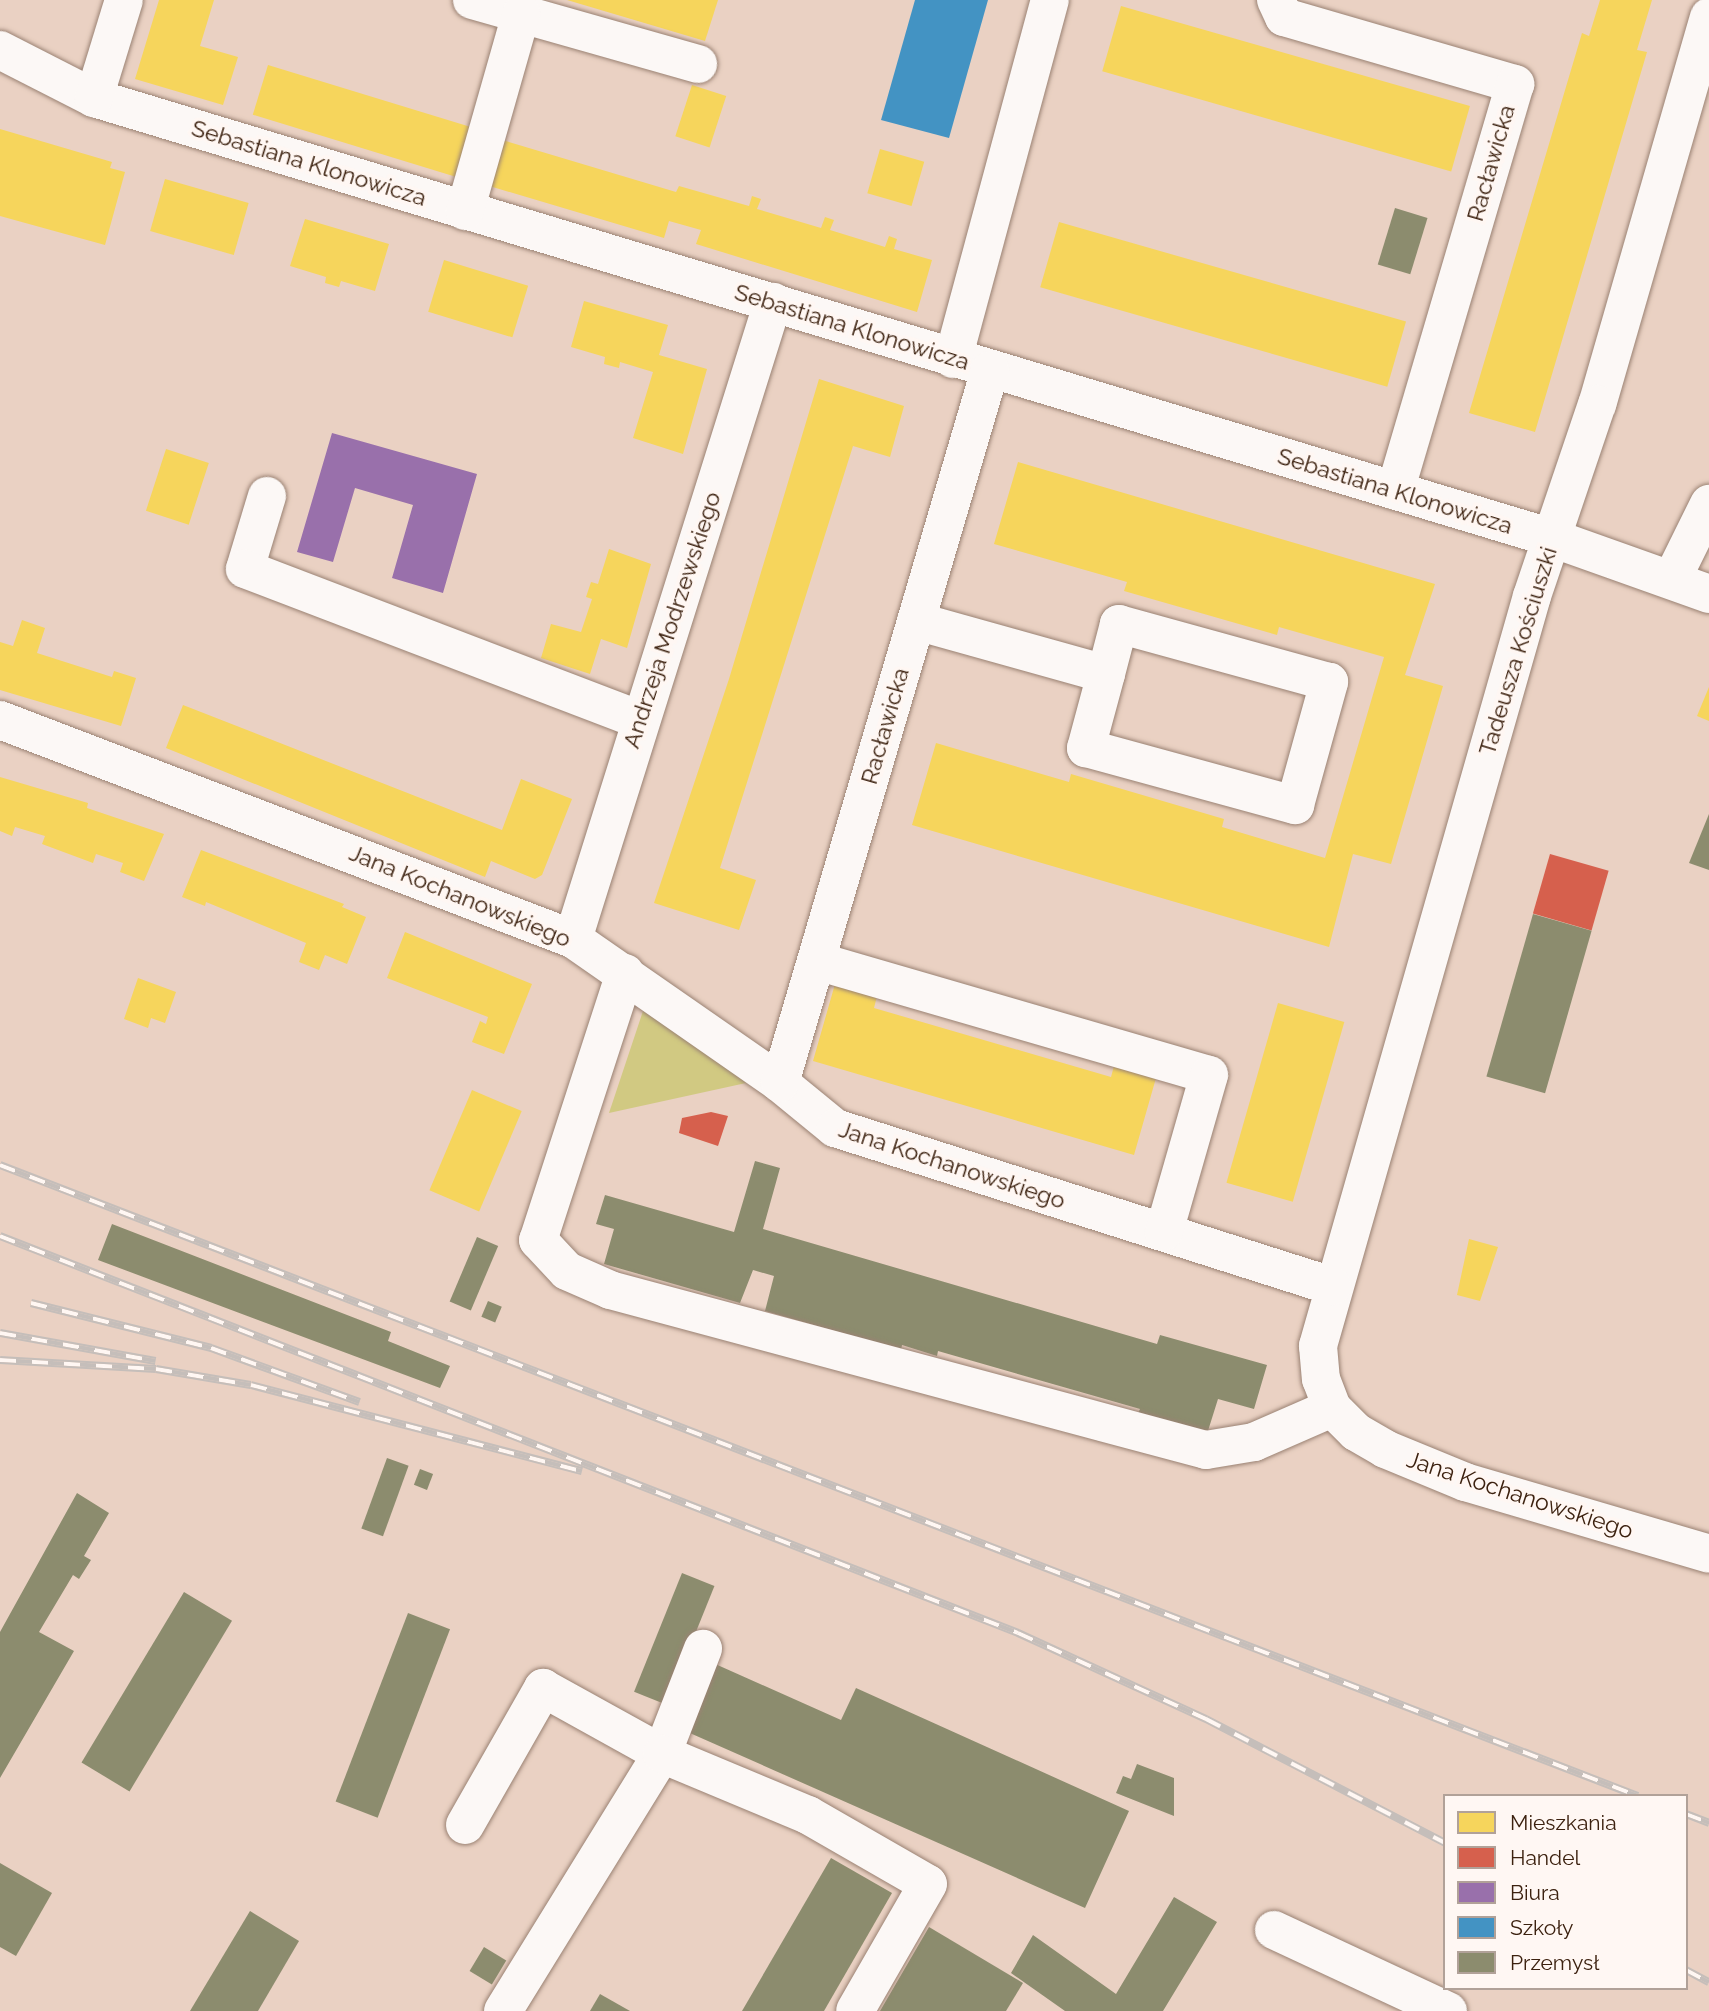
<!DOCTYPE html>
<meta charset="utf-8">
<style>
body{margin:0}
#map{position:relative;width:1709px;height:2011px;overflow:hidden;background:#ead1c3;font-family:Raleway,sans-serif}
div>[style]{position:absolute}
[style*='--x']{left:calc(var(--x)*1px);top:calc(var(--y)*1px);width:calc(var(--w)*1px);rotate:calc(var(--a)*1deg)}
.green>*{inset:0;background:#d1c982}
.homes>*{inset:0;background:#f6d55c;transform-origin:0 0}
.shops>*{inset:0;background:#d6604d;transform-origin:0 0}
.offices>*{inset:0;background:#9970ab}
.schools>*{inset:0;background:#4393c3}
.industry>*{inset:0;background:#8c8c6e;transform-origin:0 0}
.roads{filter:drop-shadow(0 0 2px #9a8273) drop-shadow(0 0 2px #9a8273)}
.minor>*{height:38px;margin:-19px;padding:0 19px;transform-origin:19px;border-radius:19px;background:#fcf8f6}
.rail>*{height:8px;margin-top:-4px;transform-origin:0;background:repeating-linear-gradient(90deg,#fff7f3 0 16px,#c5beba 0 32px);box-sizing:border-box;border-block:2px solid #c5beba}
span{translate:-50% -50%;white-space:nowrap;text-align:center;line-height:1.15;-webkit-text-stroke:7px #fff7f3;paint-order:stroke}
.street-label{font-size:23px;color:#3c210f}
.legend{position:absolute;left:1443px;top:1794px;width:245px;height:196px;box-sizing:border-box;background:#fff7f3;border:2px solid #b1a198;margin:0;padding:9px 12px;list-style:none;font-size:21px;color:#3c210f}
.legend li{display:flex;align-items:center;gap:14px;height:35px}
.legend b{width:35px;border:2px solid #b1a198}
</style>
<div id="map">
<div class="green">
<div style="clip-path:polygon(643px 1011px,709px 1053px,746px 1083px,609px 1113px)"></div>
</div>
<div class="homes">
<div style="clip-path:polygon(159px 0,214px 0,200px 46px,238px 57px,223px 105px,135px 79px)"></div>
<div style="clip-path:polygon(567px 0,718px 0,705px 41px)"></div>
<div style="clip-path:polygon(1600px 0,1652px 0,1637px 50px,1647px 52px,1535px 432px,1469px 413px,1582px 33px,1589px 36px)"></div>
<div style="left:1121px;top:6px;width:363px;height:68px;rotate:16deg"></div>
<div style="left:268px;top:65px;width:212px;height:52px;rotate:17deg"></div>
<div style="left:692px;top:85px;width:36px;height:54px;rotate:18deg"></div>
<div style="clip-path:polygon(0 129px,112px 162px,110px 168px,125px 172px,105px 245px,0 216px)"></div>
<div style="clip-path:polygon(499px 139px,676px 192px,679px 186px,749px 206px,752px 196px,761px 199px,757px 209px,821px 228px,825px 217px,834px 220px,830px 230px,885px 247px,889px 236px,897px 239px,894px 249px,932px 260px,917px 312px,696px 244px,701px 230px,669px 221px,664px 238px,486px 185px)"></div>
<div style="left:880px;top:149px;width:46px;height:46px;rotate:16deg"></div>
<div style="left:165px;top:179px;width:87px;height:54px;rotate:16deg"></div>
<div style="clip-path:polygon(305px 219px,389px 244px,375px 291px,341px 281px,339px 287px,325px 283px,326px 277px,290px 266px)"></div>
<div style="left:1059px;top:222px;width:361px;height:68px;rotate:16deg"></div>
<div style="left:444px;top:260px;width:88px;height:54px;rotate:17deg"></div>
<div style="clip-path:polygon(584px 301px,668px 325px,659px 355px,707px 369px,683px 454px,633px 438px,653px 372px,620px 362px,619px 368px,604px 364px,605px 357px,571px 347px)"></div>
<div style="clip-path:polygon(819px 379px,904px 406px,890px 457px,853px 446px,720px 868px,756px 880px,739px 930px,654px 903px,729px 679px)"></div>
<div style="left:166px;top:449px;width:45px;height:65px;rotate:18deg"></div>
<div style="clip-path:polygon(1018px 462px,1435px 584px,1405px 675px,1443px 686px,1391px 864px,1353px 854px,1329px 947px,912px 825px,936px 743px,1069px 782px,1071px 774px,1224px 819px,1222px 827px,1325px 858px,1384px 657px,1279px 627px,1277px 635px,1124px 591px,1127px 582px,994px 544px)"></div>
<div style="clip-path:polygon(609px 549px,651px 564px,627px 648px,601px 639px,590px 674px,541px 658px,551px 624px,581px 632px,592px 599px,586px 597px,591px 582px,598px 584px)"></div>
<div style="clip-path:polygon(22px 620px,45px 628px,37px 653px,112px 677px,114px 671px,136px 678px,121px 726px,0 690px,0 642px,13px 646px)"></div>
<div style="clip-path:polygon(1709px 687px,1709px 721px,1697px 716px)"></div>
<div style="clip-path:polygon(183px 705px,502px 830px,521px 779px,572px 799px,542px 875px,535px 879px,491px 861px,485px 877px,166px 748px)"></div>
<div style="clip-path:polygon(0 777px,88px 803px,87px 808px,164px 834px,144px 881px,120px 872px,123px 863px,96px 854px,93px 863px,42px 844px,45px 836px,15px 827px,12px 836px,0 831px)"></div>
<div style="clip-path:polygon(201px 850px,344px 904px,342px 907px,366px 917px,347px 964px,325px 955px,319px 970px,299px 962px,306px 943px,206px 902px,205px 906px,182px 897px)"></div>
<div style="clip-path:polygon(405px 932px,532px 984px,504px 1054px,472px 1042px,480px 1021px,486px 1024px,488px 1017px,387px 978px)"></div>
<div style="clip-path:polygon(138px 978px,176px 992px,165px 1023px,151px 1018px,148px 1028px,124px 1019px)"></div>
<div style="clip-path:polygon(835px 984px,877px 996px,874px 1008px,1111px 1077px,1114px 1066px,1156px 1078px,1134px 1155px,813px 1061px)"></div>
<div style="left:1278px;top:1003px;width:69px;height:187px;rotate:16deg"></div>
<div style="left:472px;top:1090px;width:54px;height:109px;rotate:23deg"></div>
<div style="clip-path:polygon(1469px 1239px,1498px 1247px,1480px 1301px,1457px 1295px)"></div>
</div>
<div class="shops">
<div style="left:1550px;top:854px;width:61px;height:62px;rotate:16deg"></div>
<div style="clip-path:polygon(711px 1112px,728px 1116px,718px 1146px,679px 1133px,682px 1118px)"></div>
</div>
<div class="offices">
<div style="clip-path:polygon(332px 433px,477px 474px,443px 593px,392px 578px,413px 505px,355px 488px,333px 562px,297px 552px)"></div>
</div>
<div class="schools">
<div style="clip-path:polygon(915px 0,988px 0,949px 138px,881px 120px)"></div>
</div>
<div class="industry">
<div style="left:1395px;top:208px;width:34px;height:59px;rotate:17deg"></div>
<div style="clip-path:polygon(1709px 814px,1709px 870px,1689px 863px)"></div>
<div style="left:1533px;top:914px;width:61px;height:169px;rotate:16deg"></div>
<div style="clip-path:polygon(755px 1161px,780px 1168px,763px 1229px,1157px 1344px,1160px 1335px,1267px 1365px,1254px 1409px,1218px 1399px,1207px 1434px,1138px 1413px,1140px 1409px,938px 1351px,937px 1356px,902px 1345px,901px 1350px,765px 1311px,774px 1276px,753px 1270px,740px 1303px,604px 1264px,614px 1229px,596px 1224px,605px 1195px,734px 1232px)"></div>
<div style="clip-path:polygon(112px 1224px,391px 1332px,388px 1341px,450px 1366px,440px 1388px,98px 1260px)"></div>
<div style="left:477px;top:1237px;width:23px;height:70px;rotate:23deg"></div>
<div style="left:488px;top:1301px;width:15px;height:17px;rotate:23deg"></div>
<div style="left:387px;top:1458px;width:23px;height:75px;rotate:20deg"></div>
<div style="left:420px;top:1469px;width:14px;height:17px;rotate:21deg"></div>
<div style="clip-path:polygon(77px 1493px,109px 1513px,84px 1556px,91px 1560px,79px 1579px,73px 1575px,39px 1632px,74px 1651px,0 1778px,0 1632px)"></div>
<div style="left:682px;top:1573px;width:35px;height:128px;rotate:22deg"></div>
<div style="left:184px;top:1592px;width:56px;height:199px;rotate:31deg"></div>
<div style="left:408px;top:1613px;width:45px;height:202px;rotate:21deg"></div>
<div style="clip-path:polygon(713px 1663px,841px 1720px,856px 1688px,1129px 1811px,1085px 1908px,683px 1730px)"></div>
<div style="clip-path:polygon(1137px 1764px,1174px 1778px,1174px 1816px,1116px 1793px,1123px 1776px,1131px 1779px)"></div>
<div style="clip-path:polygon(831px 1858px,892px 1893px,824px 2011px,742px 2011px)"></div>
<div style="clip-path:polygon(0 1863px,52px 1893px,16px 1956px,0 1947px)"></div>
<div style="clip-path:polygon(1174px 1897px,1217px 1922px,1163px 2011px,1065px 2011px,1011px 1973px,1033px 1935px,1116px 1994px)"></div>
<div style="clip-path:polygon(250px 1911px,299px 1941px,258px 2011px,190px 2011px)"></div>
<div style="clip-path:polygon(929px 1927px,1023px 1983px,1006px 2011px,880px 2011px)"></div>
<div style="left:484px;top:1947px;width:26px;height:28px;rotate:31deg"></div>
<div style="clip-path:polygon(600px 1994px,630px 2011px,590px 2011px)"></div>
</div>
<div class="roads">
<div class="minor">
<div style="--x:472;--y:0;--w:235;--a:15.8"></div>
<div style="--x:1276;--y:0;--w:19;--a:65"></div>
<div style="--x:1284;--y:17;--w:241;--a:16.2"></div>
<div style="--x:1515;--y:84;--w:424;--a:106.4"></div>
<div style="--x:1709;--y:17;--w:403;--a:106.1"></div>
<div style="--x:1597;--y:404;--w:203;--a:108.7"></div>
<div style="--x:1532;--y:596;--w:780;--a:105.93"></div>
<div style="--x:1318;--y:1346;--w:33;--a:85"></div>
<div style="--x:1321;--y:1379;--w:31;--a:69"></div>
<div style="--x:1332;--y:1408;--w:34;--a:45"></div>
<div style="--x:1356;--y:1432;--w:34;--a:30"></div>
<div style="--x:1385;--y:1449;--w:87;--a:22.4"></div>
<div style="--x:1465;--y:1482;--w:254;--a:16.4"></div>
<div style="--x:0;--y:50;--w:106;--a:27.1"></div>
<div style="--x:94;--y:98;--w:1523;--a:16.79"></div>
<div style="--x:1552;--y:538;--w:167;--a:19.6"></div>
<div style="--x:94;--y:98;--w:102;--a:-73"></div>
<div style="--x:465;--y:211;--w:205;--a:-74.1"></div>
<div style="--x:953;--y:359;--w:372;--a:-74.9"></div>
<div style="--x:267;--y:496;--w:76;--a:106.8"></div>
<div style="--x:245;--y:569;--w:423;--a:20.9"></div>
<div style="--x:1672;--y:579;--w:84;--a:-63.7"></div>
<div style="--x:916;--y:621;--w:197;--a:15.6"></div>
<div style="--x:1106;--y:674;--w:77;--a:105.1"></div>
<div style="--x:1086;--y:748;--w:217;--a:15.3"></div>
<div style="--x:1295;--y:805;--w:128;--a:-74.5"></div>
<div style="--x:1329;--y:682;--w:218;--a:-164.6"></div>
<div style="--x:1119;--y:624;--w:52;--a:104.6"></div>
<div style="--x:0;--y:720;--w:613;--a:20.92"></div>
<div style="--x:573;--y:939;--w:252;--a:34.8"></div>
<div style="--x:780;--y:1083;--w:71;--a:39.3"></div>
<div style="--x:835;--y:1128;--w:522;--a:17.64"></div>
<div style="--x:573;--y:939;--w:668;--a:-72.57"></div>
<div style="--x:817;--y:961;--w:408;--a:16.2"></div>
<div style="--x:1209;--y:1075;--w:163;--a:106"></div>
<div style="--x:625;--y:973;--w:281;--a:108"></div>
<div style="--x:538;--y:1240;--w:42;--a:46.9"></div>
<div style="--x:567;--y:1271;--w:47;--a:23.8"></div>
<div style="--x:610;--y:1290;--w:617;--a:15.03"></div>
<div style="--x:1206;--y:1450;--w:49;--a:-9.5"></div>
<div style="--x:1254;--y:1442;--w:85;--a:-23.6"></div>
<div style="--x:780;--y:1083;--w:743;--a:-73.59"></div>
<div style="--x:465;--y:1825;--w:158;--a:-60.3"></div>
<div style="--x:543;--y:1688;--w:136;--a:29"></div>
<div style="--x:662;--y:1754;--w:113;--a:-68.7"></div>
<div style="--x:1274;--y:1930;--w:192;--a:25"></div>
<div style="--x:503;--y:2011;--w:302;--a:-58.3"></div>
<div style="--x:662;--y:1754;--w:158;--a:22.7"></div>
<div style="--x:808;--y:1815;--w:138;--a:29.9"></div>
<div style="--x:928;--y:1884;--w:146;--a:119.9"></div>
</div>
</div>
<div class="rail">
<div style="--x:0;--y:1165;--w:1755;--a:21.07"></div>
<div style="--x:0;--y:1236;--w:1093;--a:21.3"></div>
<div style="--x:1018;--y:1633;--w:207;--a:24.6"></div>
<div style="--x:1206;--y:1719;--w:269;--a:27.4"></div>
<div style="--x:31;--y:1303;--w:186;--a:14"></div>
<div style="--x:211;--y:1348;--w:158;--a:20"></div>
<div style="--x:0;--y:1333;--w:158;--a:10.2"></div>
<div style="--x:0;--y:1360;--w:156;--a:3.3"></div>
<div style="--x:156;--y:1369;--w:96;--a:9.6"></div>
<div style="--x:251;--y:1385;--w:342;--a:14.6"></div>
<div style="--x:1686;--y:1814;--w:25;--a:21"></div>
<div style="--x:1686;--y:1970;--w:26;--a:28"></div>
</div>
<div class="street-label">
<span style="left:309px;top:163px;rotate:17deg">Sebastiana Klonowicza</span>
<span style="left:1491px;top:163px;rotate:-74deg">Racławicka</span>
<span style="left:852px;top:327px;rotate:17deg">Sebastiana Klonowicza</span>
<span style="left:1395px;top:491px;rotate:17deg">Sebastiana Klonowicza</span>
<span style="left:672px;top:620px;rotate:-72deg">Andrzeja Modrzewskiego</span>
<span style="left:1518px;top:651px;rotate:-73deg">Tadeusza Kościuszki</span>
<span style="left:885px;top:726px;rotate:-74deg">Racławicka</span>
<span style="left:460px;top:896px;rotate:22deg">Jana Kochanowskiego</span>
<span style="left:952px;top:1165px;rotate:18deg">Jana Kochanowskiego</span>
<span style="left:1520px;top:1495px;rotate:18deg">Jana Kochanowskiego</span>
</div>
<ul class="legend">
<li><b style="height:19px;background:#f6d55c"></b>Mieszkania</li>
<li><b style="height:19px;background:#d6604d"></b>Handel</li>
<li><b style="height:19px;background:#9970ab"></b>Biura</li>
<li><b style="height:19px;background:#4393c3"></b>Szkoły</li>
<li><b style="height:19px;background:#8c8c6e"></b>Przemysł</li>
</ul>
</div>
